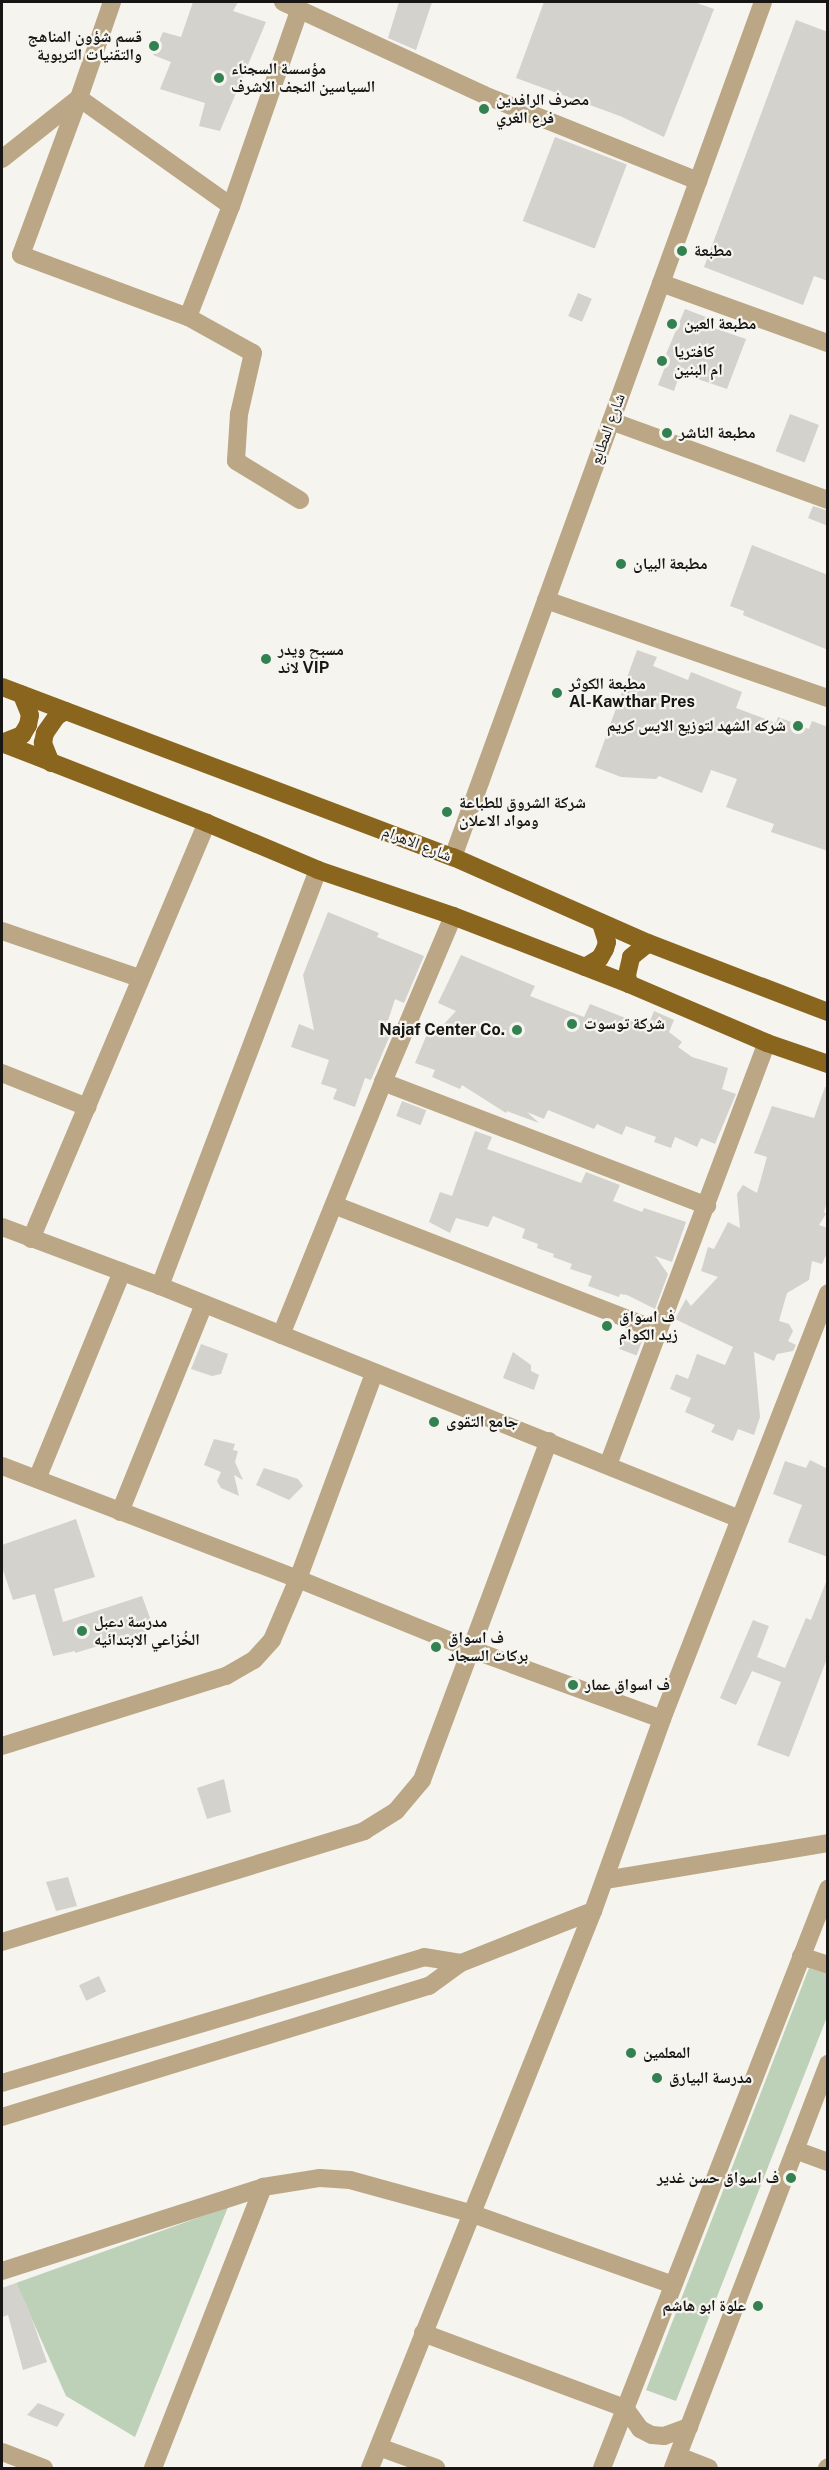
<!DOCTYPE html>
<meta charset="utf-8">
<style>
body{margin:0}
#map{position:relative;width:829px;height:2470px;overflow:hidden;background:#f5f4ee;font-family:"Public Sans","Noto Naskh Arabic",sans-serif}
div>[style]{position:absolute}
[style*='--x']{left:calc(var(--x)*1px);top:calc(var(--y)*1px);width:calc(var(--w)*1px);rotate:calc(var(--a)*1deg)}
.green>*{inset:0;background:#bdd1b8}
.building>*{inset:0;background:#d3d2cc;transform-origin:0 0}
.minor>*{height:18px;margin:-9px;padding:0 9px;transform-origin:9px;border-radius:9px;background:#bba785}
.major>*{height:18px;margin:-9px;padding:0 9px;transform-origin:9px;border-radius:9px;background:#8a651d}
.dots>*{width:16px;height:16px;translate:-50% -50%;box-sizing:border-box;border:3px solid #f5f4ee;border-radius:50%}
span{translate:-50% -50%;white-space:nowrap;text-align:center;line-height:1.15;-webkit-text-stroke:4.5px #f5f4ee;paint-order:stroke}
.poi-label{font-size:16px;color:#171614;font-weight:700}
.right{translate:-100% -50%;text-align:right}
.left{translate:0 -50%;text-align:left}
.street-label{font-size:16px;color:#171614}
.frame{position:absolute;inset:0;border:3px solid #171614;pointer-events:none}
</style>
<div id="map">
<div class="green">
<div style="clip-path:polygon(809px 1968px,827px 1974px,827px 2017px,676px 2401px,646px 2390px)"></div>
<div style="clip-path:polygon(228px 2207px,135px 2437px,66px 2396px,16px 2283px)"></div>
</div>
<div class="building">
<div style="clip-path:polygon(193px 2px,238px 2px,233px 11px,266px 22px,220px 131px,199px 126px,205px 103px,160px 89px,171px 62px,153px 55px,163px 32px,181px 37px)"></div>
<div style="clip-path:polygon(399px 2px,432px 2px,416px 50px,388px 38px)"></div>
<div style="clip-path:polygon(544px 2px,694px 2px,714px 9px,664px 137px,620px 116px,516px 78px)"></div>
<div style="clip-path:polygon(796px 20px,828px 32px,828px 281px,814px 276px,803px 305px,704px 267px)"></div>
<div style="left:555px;top:137px;width:77px;height:90px;rotate:21deg"></div>
<div style="left:578px;top:293px;width:15px;height:25px;rotate:23deg"></div>
<div style="clip-path:polygon(685px 309px,711px 319px,708px 326px,746px 339px,727px 389px,680px 373px,674px 391px,658px 385px,665px 367px,661px 366px)"></div>
<div style="left:790px;top:414px;width:31px;height:40px;rotate:21deg"></div>
<div style="clip-path:polygon(813px 506px,828px 511px,828px 526px,808px 518px)"></div>
<div style="clip-path:polygon(752px 545px,828px 575px,828px 650px,743px 615px,744px 611px,730px 606px)"></div>
<div style="clip-path:polygon(637px 650px,657px 657px,653px 666px,688px 680px,691px 672px,742px 692px,736px 708px,776px 723px,778px 717px,809px 729px,812px 721px,828px 727px,828px 851px,771px 832px,774px 824px,726px 807px,737px 779px,711px 770px,702px 793px,659px 776px,656px 779px,621px 777px,595px 767px)"></div>
<div style="clip-path:polygon(328px 912px,379px 933px,377px 937px,424px 956px,404px 1003px,395px 999px,385px 1030px,391px 1033px,371px 1080px,365px 1078px,355px 1107px,333px 1099px,337px 1089px,321px 1084px,329px 1060px,291px 1047px,299px 1024px,314px 1030px,303px 975px)"></div>
<div style="clip-path:polygon(461px 955px,535px 986px,530px 996px,584px 1017px,590px 1004px,638px 1023px,650px 1021px,654px 1011px,674px 1020px,669px 1032px,682px 1042px,678px 1047px,692px 1057px,728px 1068px,722px 1089px,736px 1094px,715px 1144px,701px 1138px,697px 1147px,675px 1137px,671px 1148px,654px 1142px,656px 1137px,626px 1126px,622px 1135px,597px 1124px,594px 1129px,548px 1110px,544px 1119px,527px 1112px,539px 1123px,507px 1111px,506px 1113px,462px 1085px,460px 1089px,432px 1077px,435px 1070px,415px 1063px,427px 1034px,433px 1036px,456px 1011px,438px 1003px)"></div>
<div style="clip-path:polygon(825px 1087px,828px 1087px,828px 1198px,824px 1212px,826px 1214px,819px 1225px,828px 1228px,828px 1251px,822px 1264px,812px 1261px,809px 1280px,787px 1293px,779px 1321px,789px 1324px,793px 1331px,788px 1341px,796px 1345px,793px 1351px,777px 1354px,774px 1361px,754px 1352px,760px 1417px,754px 1435px,738px 1429px,733px 1441px,711px 1432px,715px 1425px,685px 1412px,691px 1398px,670px 1389px,676px 1374px,688px 1379px,697px 1354px,725px 1365px,733px 1347px,675px 1319px,686px 1299px,691px 1306px,718px 1277px,701px 1271px,708px 1247px,714px 1249px,728px 1222px,740px 1228px,737px 1194px,743px 1185px,757px 1193px,767px 1157px,754px 1153px,772px 1106px,814px 1118px)"></div>
<div style="left:402px;top:1101px;width:26px;height:16px;rotate:21deg"></div>
<div style="clip-path:polygon(475px 1131px,492px 1137px,487px 1149px,581px 1183px,586px 1172px,620px 1185px,613px 1201px,642px 1212px,644px 1208px,686px 1222px,672px 1262px,655px 1256px,668px 1274px,655px 1309px,627px 1295px,620px 1294px,619px 1297px,588px 1286px,592px 1276px,570px 1269px,572px 1264px,553px 1257px,554px 1254px,537px 1248px,538px 1244px,522px 1238px,525px 1229px,493px 1216px,488px 1227px,456px 1218px,450px 1233px,429px 1222px,440px 1192px,452px 1196px)"></div>
<div style="left:626px;top:1330px;width:19px;height:20px;rotate:21deg"></div>
<div style="clip-path:polygon(201px 1344px,228px 1354px,221px 1374px,212px 1376px,191px 1369px)"></div>
<div style="clip-path:polygon(513px 1352px,531px 1365px,531px 1371px,539px 1375px,534px 1390px,503px 1378px)"></div>
<div style="clip-path:polygon(214px 1439px,235px 1444px,233px 1450px,238px 1451px,235px 1462px,243px 1480px,234px 1475px,239px 1496px,221px 1488px,217px 1481px,221px 1472px,204px 1465px)"></div>
<div style="clip-path:polygon(810px 1460px,828px 1469px,828px 1557px,788px 1542px,802px 1505px,773px 1494px,785px 1461px,806px 1468px)"></div>
<div style="clip-path:polygon(264px 1468px,298px 1479px,303px 1486px,289px 1500px,256px 1485px)"></div>
<div style="clip-path:polygon(76px 1519px,95px 1577px,54px 1589px,63px 1622px,142px 1596px,154px 1629px,75px 1653px,75px 1651px,53px 1656px,35px 1594px,13px 1600px,2px 1567px,2px 1545px)"></div>
<div style="clip-path:polygon(826px 1582px,828px 1656px,789px 1757px,757px 1745px,781px 1682px,752px 1671px,736px 1705px,720px 1698px,753px 1620px,769px 1626px,757px 1657px,785px 1668px,806px 1618px,811px 1620px)"></div>
<div style="clip-path:polygon(224px 1779px,231px 1812px,207px 1819px,197px 1788px)"></div>
<div style="clip-path:polygon(68px 1877px,77px 1906px,56px 1911px,46px 1882px)"></div>
<div style="left:99px;top:1976px;width:17px;height:22px;rotate:65deg"></div>
<div style="clip-path:polygon(16px 2283px,27px 2305px,47px 2362px,23px 2370px,8px 2315px,2px 2317px,2px 2288px)"></div>
<div style="clip-path:polygon(38px 2403px,65px 2414px,57px 2427px,27px 2415px)"></div>
</div>
<div class="minor">
<div style="--x:112;--y:2;--w:102;--a:109"></div>
<div style="--x:79;--y:98;--w:186;--a:35.4"></div>
<div style="--x:283;--y:2;--w:221;--a:24.8"></div>
<div style="--x:484;--y:95;--w:231;--a:21.9"></div>
<div style="--x:299;--y:11;--w:207;--a:109.2"></div>
<div style="--x:231;--y:206;--w:119;--a:111.2"></div>
<div style="--x:188;--y:317;--w:74;--a:29"></div>
<div style="--x:253;--y:353;--w:63;--a:102.9"></div>
<div style="--x:239;--y:414;--w:47;--a:93.7"></div>
<div style="--x:236;--y:461;--w:75;--a:31.4"></div>
<div style="--x:79;--y:98;--w:167;--a:110.3"></div>
<div style="--x:21;--y:255;--w:178;--a:20.4"></div>
<div style="--x:2;--y:159;--w:98;--a:-38.4"></div>
<div style="--x:661;--y:283;--w:177;--a:19.8"></div>
<div style="--x:611;--y:421;--w:231;--a:20"></div>
<div style="--x:546;--y:600;--w:299;--a:19.2"></div>
<div style="--x:453;--y:857;--w:909;--a:-70.07"></div>
<div style="--x:2;--y:931;--w:145;--a:18.9"></div>
<div style="--x:2;--y:1073;--w:92;--a:21.8"></div>
<div style="--x:383;--y:1082;--w:347;--a:20.9"></div>
<div style="--x:334;--y:1205;--w:346;--a:21.2"></div>
<div style="--x:2;--y:1227;--w:169;--a:20.5"></div>
<div style="--x:160;--y:1286;--w:625;--a:21.89"></div>
<div style="--x:31;--y:1239;--w:452;--a:-67.1"></div>
<div style="--x:160;--y:1286;--w:445;--a:-69.2"></div>
<div style="--x:281;--y:1335;--w:273;--a:-68"></div>
<div style="--x:383;--y:1082;--w:180;--a:-67.1"></div>
<div style="--x:608;--y:1465;--w:451;--a:-69.4"></div>
<div style="--x:2;--y:1466;--w:317;--a:20.9"></div>
<div style="--x:298;--y:1579;--w:189;--a:22.1"></div>
<div style="--x:473;--y:1650;--w:201;--a:20.1"></div>
<div style="--x:37;--y:1479;--w:224;--a:-67.7"></div>
<div style="--x:120;--y:1512;--w:224;--a:-68"></div>
<div style="--x:2;--y:1746;--w:235;--a:-17.4"></div>
<div style="--x:226;--y:1676;--w:32;--a:-30"></div>
<div style="--x:254;--y:1660;--w:27;--a:-48"></div>
<div style="--x:272;--y:1640;--w:66;--a:-66.9"></div>
<div style="--x:298;--y:1579;--w:220;--a:-69.7"></div>
<div style="--x:605;--y:1880;--w:226;--a:-9.4"></div>
<div style="--x:2;--y:1942;--w:379;--a:-17"></div>
<div style="--x:364;--y:1831;--w:38;--a:-32"></div>
<div style="--x:396;--y:1811;--w:40;--a:-50"></div>
<div style="--x:422;--y:1780;--w:362;--a:-69.5"></div>
<div style="--x:801;--y:1956;--w:28;--a:18"></div>
<div style="--x:2;--y:2083;--w:440;--a:-16.6"></div>
<div style="--x:424;--y:1957;--w:37;--a:9"></div>
<div style="--x:2;--y:2117;--w:447;--a:-17.1"></div>
<div style="--x:429;--y:1986;--w:39;--a:-36"></div>
<div style="--x:461;--y:1963;--w:142;--a:-21.5"></div>
<div style="--x:795;--y:2150;--w:35;--a:20"></div>
<div style="--x:2;--y:2271;--w:274;--a:-17.8"></div>
<div style="--x:263;--y:2187;--w:58;--a:-9"></div>
<div style="--x:320;--y:2178;--w:30;--a:4"></div>
<div style="--x:350;--y:2180;--w:124;--a:15.4"></div>
<div style="--x:470;--y:2213;--w:215;--a:19.5"></div>
<div style="--x:423;--y:2333;--w:215;--a:20.4"></div>
<div style="--x:625;--y:2408;--w:26;--a:54"></div>
<div style="--x:640;--y:2429;--w:13;--a:27"></div>
<div style="--x:652;--y:2435;--w:12;--a:5"></div>
<div style="--x:664;--y:2436;--w:27;--a:-20"></div>
<div style="--x:379;--y:2447;--w:61;--a:20.2"></div>
<div style="--x:2;--y:2452;--w:45;--a:20.9"></div>
<div style="--x:678;--y:2456;--w:33;--a:21"></div>
<div style="--x:153;--y:2468;--w:302;--a:-68.6"></div>
<div style="--x:370;--y:2468;--w:600;--a:-68.18"></div>
<div style="--x:593;--y:1911;--w:204;--a:-70.2"></div>
<div style="--x:662;--y:1719;--w:457;--a:-68.7"></div>
<div style="--x:602;--y:2468;--w:622;--a:-68.68"></div>
<div style="--x:673;--y:2468;--w:433;--a:-69"></div>
<div style="--x:827;--y:2468;--w:1;--a:-45"></div>
</div>
<div class="major">
<div style="--x:2;--y:687;--w:482;--a:20.7"></div>
<div style="--x:453;--y:857;--w:213;--a:23.8"></div>
<div style="--x:648;--y:943;--w:193;--a:21"></div>
<div style="--x:2;--y:743;--w:220;--a:21.3"></div>
<div style="--x:207;--y:823;--w:121;--a:22.9"></div>
<div style="--x:318;--y:870;--w:143;--a:18.8"></div>
<div style="--x:453;--y:916;--w:189;--a:21.1"></div>
<div style="--x:629;--y:984;--w:150;--a:23.1"></div>
<div style="--x:767;--y:1043;--w:65;--a:19"></div>
<div style="--x:2;--y:743;--w:22;--a:-22"></div>
<div style="--x:22;--y:735;--w:12;--a:-59"></div>
<div style="--x:28;--y:725;--w:10;--a:-79"></div>
<div style="--x:30;--y:715;--w:22;--a:-112"></div>
<div style="--x:51;--y:763;--w:22;--a:-112"></div>
<div style="--x:43;--y:743;--w:10;--a:-79"></div>
<div style="--x:45;--y:733;--w:21;--a:-55"></div>
<div style="--x:57;--y:716;--w:10;--a:-29"></div>
<div style="--x:585;--y:967;--w:17;--a:-31"></div>
<div style="--x:600;--y:958;--w:10;--a:-61"></div>
<div style="--x:605;--y:949;--w:7;--a:-74"></div>
<div style="--x:607;--y:942;--w:20;--a:-108"></div>
<div style="--x:629;--y:984;--w:9;--a:-103"></div>
<div style="--x:627;--y:975;--w:18;--a:-77"></div>
<div style="--x:631;--y:957;--w:22;--a:-39"></div>
</div>
<div class="dots">
<div style="left:154px;top:46px;background:#338151"></div>
<div style="left:219px;top:78px;background:#338151"></div>
<div style="left:484px;top:109px;background:#338151"></div>
<div style="left:682px;top:251px;background:#338151"></div>
<div style="left:672px;top:324px;background:#338151"></div>
<div style="left:662px;top:361px;background:#338151"></div>
<div style="left:667px;top:433px;background:#338151"></div>
<div style="left:621px;top:564px;background:#338151"></div>
<div style="left:266px;top:659px;background:#338151"></div>
<div style="left:557px;top:693px;background:#338151"></div>
<div style="left:798px;top:726px;background:#338151"></div>
<div style="left:447px;top:812px;background:#338151"></div>
<div style="left:572px;top:1024px;background:#338151"></div>
<div style="left:517px;top:1030px;background:#338151"></div>
<div style="left:607px;top:1326px;background:#338151"></div>
<div style="left:434px;top:1422px;background:#338151"></div>
<div style="left:82px;top:1631px;background:#338151"></div>
<div style="left:436px;top:1647px;background:#338151"></div>
<div style="left:573px;top:1685px;background:#338151"></div>
<div style="left:631px;top:2053px;background:#338151"></div>
<div style="left:657px;top:2078px;background:#338151"></div>
<div style="left:791px;top:2178px;background:#338151"></div>
<div style="left:758px;top:2306px;background:#338151"></div>
</div>
<div class="poi-label">
<span class="right" style="left:142px;top:46px">قسم شؤون المناهج<br>والتقنيات التربوية</span>
<span class="left" style="left:231px;top:78px">مؤسسة السجناء<br>السياسين النجف الاشرف</span>
<span class="left" style="left:496px;top:109px">مصرف الرافدين<br>فرع الغري</span>
<span class="left" style="left:694px;top:251px">مطبعة</span>
<span class="left" style="left:684px;top:324px">مطبعة العين</span>
<span class="left" style="left:674px;top:361px">كافتريا<br>ام البنين</span>
<span class="left" style="left:679px;top:433px">مطبعة الناشر</span>
<span class="left" style="left:633px;top:564px">مطبعة البيان</span>
<span class="left" style="left:278px;top:659px">مسبح ويدر<br>لاند VIP</span>
<span class="left" style="left:569px;top:693px">مطبعة الكوثر<br>Al-Kawthar Pres</span>
<span class="right" style="left:786px;top:726px">شركه الشهد لتوزيع الايس كريم</span>
<span class="left" style="left:459px;top:812px">شركة الشروق للطباعة<br>ومواد الاعلان</span>
<span class="left" style="left:584px;top:1024px">شركة توسوت</span>
<span class="right" style="left:505px;top:1030px">Najaf Center Co.</span>
<span class="left" style="left:619px;top:1326px">ف اسواق<br>زيد الكوام</span>
<span class="left" style="left:446px;top:1422px">جامع التقوى</span>
<span class="left" style="left:94px;top:1631px">مدرسة دعبل<br>الخُزاعي الابتدائيه</span>
<span class="left" style="left:448px;top:1647px">ف اسواق<br>بركات السجاد</span>
<span class="left" style="left:585px;top:1685px">ف اسواق عمار</span>
<span class="left" style="left:643px;top:2053px">المعلمين</span>
<span class="left" style="left:669px;top:2078px">مدرسة البيارق</span>
<span class="right" style="left:779px;top:2178px">ف اسواق حسن غدير</span>
<span class="right" style="left:746px;top:2306px">علوة ابو هاشم</span>
</div>
<div class="street-label">
<span style="left:608px;top:429px;rotate:-70deg">شارع المطابع</span>
<span style="left:417px;top:844px;rotate:21deg">شارع الاهرام</span>
</div>
<div class="frame"></div>
</div>
